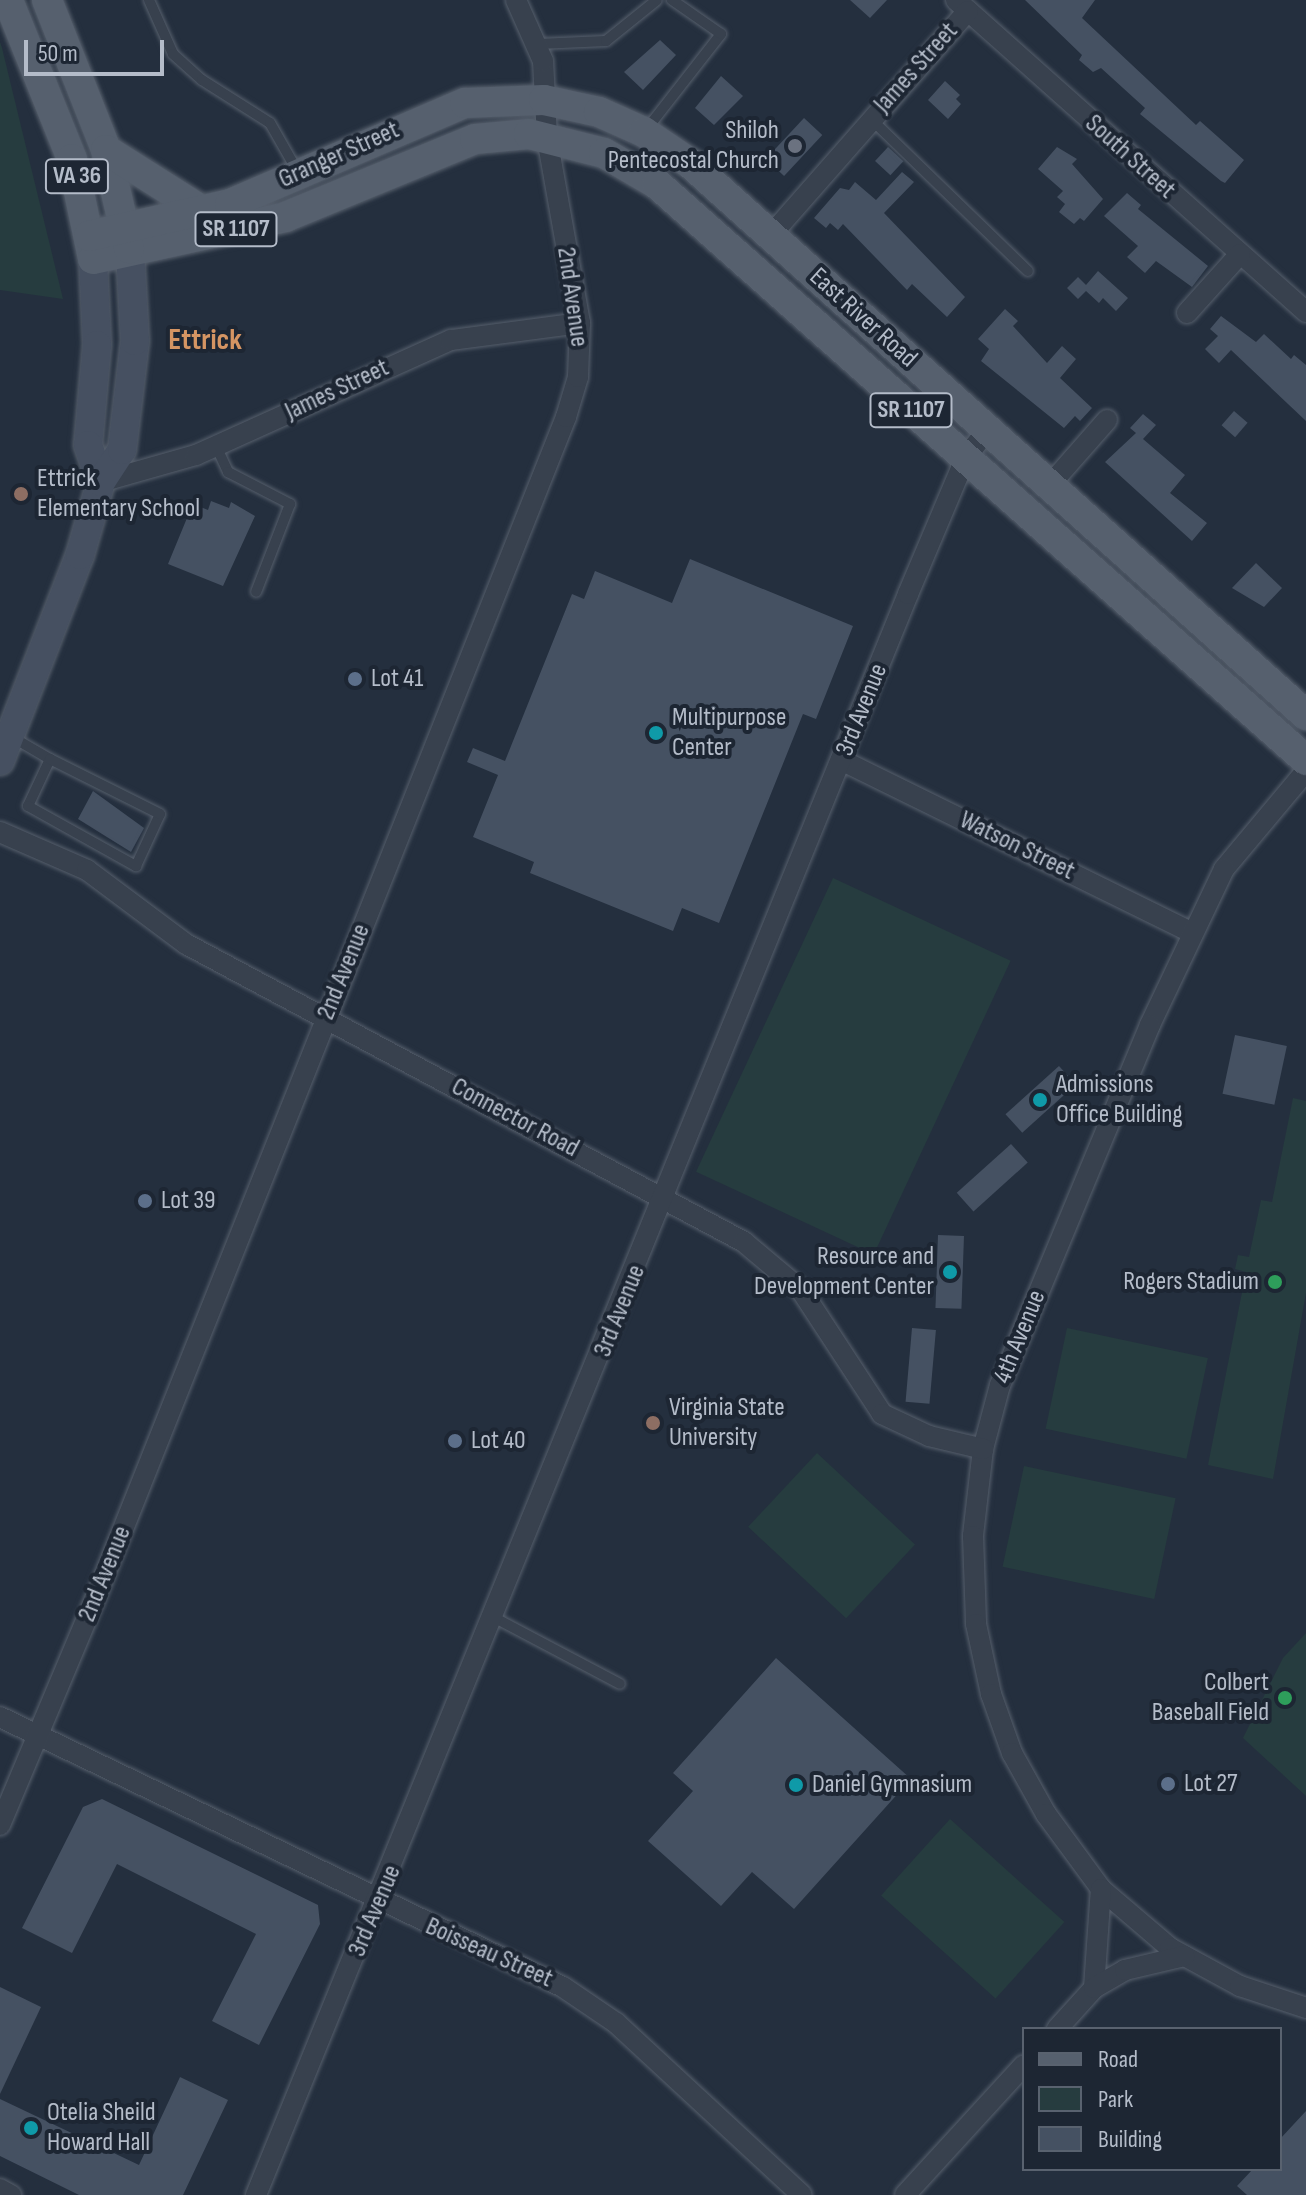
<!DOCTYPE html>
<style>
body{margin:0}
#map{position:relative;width:1306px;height:2195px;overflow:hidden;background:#242f3e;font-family:"Sofia Sans Condensed",sans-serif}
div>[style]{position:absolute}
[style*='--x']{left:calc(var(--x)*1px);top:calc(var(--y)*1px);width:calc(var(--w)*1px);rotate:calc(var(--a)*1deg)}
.green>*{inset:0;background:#263c3f;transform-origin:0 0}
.building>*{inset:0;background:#455162;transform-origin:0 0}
.roads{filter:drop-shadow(0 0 2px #565f6c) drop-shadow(0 0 2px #565f6c)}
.lane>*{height:10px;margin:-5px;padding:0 5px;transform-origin:5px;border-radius:5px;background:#38414e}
.street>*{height:20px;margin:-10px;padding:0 10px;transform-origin:10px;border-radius:10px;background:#38414e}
.secondary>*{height:28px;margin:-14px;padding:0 14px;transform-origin:14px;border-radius:14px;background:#465061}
.primary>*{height:30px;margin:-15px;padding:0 15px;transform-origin:15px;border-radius:15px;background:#56606e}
.dots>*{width:22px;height:22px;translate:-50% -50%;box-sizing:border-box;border:4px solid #1d2633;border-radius:50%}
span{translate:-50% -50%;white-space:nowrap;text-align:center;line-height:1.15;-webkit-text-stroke:8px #1d2633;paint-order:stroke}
.shield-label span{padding:2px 6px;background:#1d2633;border:2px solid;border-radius:6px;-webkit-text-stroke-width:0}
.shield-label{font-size:24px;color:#b4bcc9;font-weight:700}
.street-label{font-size:26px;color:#b4bcc9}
.poi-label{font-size:26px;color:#b4bcc9}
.right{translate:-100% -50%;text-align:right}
.left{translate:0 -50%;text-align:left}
.quarter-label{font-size:30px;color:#d59563;font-weight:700}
.legend{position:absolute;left:1022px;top:2027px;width:260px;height:144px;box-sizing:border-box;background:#1d2633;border:2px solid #59626f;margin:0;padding:10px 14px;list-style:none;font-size:24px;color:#b4bcc9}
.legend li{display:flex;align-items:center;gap:16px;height:40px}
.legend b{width:40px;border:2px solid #59626f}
.scale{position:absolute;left:24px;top:40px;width:140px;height:36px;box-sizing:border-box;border:4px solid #b4bcc9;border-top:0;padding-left:10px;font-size:24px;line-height:28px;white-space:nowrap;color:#b4bcc9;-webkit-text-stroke:6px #1d2633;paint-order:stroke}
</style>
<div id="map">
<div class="green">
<div style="clip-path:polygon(0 42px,2px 48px,63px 299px,0 290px)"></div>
<div style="left:833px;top:878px;width:196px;height:324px;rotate:25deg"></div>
<div style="clip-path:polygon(1293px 1098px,1306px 1101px,1306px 1293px,1273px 1479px,1208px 1465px,1246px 1272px,1235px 1269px,1238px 1255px,1249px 1257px,1261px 1200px,1272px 1202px)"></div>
<div style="left:1067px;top:1328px;width:144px;height:103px;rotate:12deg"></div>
<div style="left:817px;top:1453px;width:134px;height:101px;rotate:43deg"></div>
<div style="left:1024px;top:1466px;width:155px;height:103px;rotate:12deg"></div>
<div style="clip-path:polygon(1306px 1633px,1306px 1796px,1243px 1738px,1283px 1658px)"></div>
<div style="left:950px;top:1819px;width:154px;height:103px;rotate:42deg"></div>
</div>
<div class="building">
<div style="clip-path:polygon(850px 0,887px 0,870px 18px)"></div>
<div style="clip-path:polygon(1025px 0,1095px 0,1082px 18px,1196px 125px,1200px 121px,1244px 160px,1225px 183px,1221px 181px,1140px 114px,1145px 108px,1101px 68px,1093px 72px,1079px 60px,1082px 55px)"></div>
<div style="clip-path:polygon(660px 40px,676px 55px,643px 90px,624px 72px)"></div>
<div style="clip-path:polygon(721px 76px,743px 96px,714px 125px,695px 108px)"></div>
<div style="clip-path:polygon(945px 81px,960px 95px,956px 99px,961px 104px,948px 119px,928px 100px)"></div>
<div style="left:804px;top:118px;width:25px;height:56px;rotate:43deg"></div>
<div style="left:888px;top:147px;width:21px;height:19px;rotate:43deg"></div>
<div style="clip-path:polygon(1057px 147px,1077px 159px,1072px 164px,1103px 199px,1084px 221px,1080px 218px,1074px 224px,1059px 212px,1065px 204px,1057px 197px,1063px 191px,1038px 169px)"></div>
<div style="clip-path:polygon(902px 172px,914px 182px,884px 213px,965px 297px,947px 317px,912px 284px,907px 290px,843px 224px,838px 230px,830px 223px,826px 228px,814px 218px,840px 188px,849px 190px,855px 182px,876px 200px)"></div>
<div style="clip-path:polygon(1127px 193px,1141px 205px,1138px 209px,1208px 266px,1192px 287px,1156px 261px,1145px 273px,1127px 257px,1138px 246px,1104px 216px)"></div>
<div style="clip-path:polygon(1098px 271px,1128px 298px,1116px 311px,1103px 298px,1099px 303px,1086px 291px,1078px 299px,1067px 288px,1078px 277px,1086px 285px)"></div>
<div style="clip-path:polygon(1005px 309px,1018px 321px,1013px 326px,1047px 363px,1062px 346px,1076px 359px,1060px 378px,1092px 408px,1080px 421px,1075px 416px,1064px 428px,981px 361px,989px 349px,978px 339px)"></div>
<div style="clip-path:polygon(1221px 316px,1256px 342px,1264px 334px,1291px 359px,1294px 355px,1306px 365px,1306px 421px,1231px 350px,1219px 363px,1205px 349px,1218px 336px,1210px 329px)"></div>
<div style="clip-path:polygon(235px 332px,235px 348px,204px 352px,203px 334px)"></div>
<div style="left:1234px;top:411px;width:18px;height:19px;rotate:41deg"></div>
<div style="clip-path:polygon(1143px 414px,1156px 425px,1143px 439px,1185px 475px,1170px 493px,1207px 523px,1192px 541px,1105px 462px,1136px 433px,1130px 428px)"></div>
<div style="clip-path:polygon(211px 501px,229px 508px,231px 502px,255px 516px,223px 586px,168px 564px,187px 518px,193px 520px,198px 506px,208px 510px)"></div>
<div style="clip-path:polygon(690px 559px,853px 626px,816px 719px,803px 714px,719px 923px,682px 908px,673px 931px,530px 873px,534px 862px,473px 837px,498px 775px,467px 762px,473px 748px,505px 761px,572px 594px,584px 599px,595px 571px,672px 603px)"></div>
<div style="clip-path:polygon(1256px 563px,1282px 588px,1264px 607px,1232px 588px)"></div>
<div style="clip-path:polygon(93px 791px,144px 828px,131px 852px,78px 819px)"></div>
<div style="left:1235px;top:1035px;width:53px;height:60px;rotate:12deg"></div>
<div style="left:1059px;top:1066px;width:25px;height:72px;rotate:48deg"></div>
<div style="left:1011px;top:1144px;width:25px;height:73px;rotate:48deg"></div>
<div style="left:938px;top:1235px;width:26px;height:73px;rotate:2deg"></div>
<div style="left:912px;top:1328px;width:24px;height:74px;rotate:5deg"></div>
<div style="clip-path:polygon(776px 1658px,911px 1779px,794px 1909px,752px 1872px,721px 1906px,648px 1841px,693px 1791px,673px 1773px)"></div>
<div style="clip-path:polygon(102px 1799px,318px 1905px,320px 1924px,259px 2045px,212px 2021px,256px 1934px,117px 1864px,72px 1953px,22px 1928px,83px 1807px)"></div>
<div style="clip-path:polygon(0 1987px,41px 2007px,0 2094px)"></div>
<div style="clip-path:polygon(180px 2077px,228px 2100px,183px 2195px,79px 2195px,0 2156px,0 2099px,139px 2165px)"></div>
<div style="clip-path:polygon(1306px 2111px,1306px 2195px,1247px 2195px,1237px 2186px,1253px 2169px,1280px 2169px,1280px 2139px)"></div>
</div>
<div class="roads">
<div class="lane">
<div style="--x:149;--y:0;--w:59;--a:66"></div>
<div style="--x:173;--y:54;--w:39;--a:42"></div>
<div style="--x:202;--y:80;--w:80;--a:32.3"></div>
<div style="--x:270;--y:123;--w:56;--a:60.3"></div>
<div style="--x:538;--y:44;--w:68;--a:-2.5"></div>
<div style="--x:606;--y:41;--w:65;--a:-38.8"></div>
<div style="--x:872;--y:120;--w:217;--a:44.1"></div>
<div style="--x:646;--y:130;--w:122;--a:-52"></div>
<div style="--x:721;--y:34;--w:60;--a:-145.2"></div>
<div style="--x:216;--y:446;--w:29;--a:65"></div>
<div style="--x:228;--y:472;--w:70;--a:27.3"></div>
<div style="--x:290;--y:504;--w:94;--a:111.1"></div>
<div style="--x:12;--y:737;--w:44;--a:30.1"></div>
<div style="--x:50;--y:759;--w:52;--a:115.1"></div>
<div style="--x:28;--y:806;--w:124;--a:29.1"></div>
<div style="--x:136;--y:866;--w:57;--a:-65.2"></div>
<div style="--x:160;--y:814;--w:123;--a:-153.4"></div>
<div style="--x:495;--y:1618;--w:141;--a:27.8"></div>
</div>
<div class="street">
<div style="--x:956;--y:0;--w:469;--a:41.7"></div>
<div style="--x:771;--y:235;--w:298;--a:-48.7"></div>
<div style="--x:1187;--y:313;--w:79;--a:-48.1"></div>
<div style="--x:101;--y:482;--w:99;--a:-15.9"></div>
<div style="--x:196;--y:455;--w:280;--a:-24.3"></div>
<div style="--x:451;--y:340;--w:130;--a:-7.5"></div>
<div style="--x:1049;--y:486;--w:88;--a:-48.7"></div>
<div style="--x:841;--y:760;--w:392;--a:26.2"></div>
<div style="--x:1306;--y:771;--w:128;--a:129.9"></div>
<div style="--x:1224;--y:869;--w:173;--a:115.4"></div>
<div style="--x:1150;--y:1025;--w:390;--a:112.6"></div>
<div style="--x:1000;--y:1385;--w:66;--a:104.9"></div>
<div style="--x:983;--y:1449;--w:88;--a:96.6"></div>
<div style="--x:973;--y:1536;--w:88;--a:88"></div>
<div style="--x:976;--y:1624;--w:72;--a:77.9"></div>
<div style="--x:991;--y:1694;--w:63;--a:70.4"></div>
<div style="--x:1012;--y:1753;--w:70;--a:60.9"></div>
<div style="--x:1046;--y:1814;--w:93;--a:53.7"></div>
<div style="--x:1101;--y:1889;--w:91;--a:40.5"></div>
<div style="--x:1170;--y:1948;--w:80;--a:28.5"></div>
<div style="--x:1240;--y:1986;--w:70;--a:18.4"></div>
<div style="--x:0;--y:832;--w:95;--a:23.6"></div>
<div style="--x:87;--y:870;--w:124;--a:36.8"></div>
<div style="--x:186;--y:944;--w:633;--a:28.1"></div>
<div style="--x:744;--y:1242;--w:75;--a:40.1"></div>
<div style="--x:801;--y:1290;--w:148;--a:56.8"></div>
<div style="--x:882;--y:1414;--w:52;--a:25.1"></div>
<div style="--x:929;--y:1436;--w:56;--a:13.5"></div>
<div style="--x:0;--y:1717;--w:624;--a:25.62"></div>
<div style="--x:563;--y:1987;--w:64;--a:34.2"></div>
<div style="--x:616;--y:2023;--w:253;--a:42.8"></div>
<div style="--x:0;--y:1825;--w:253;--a:-67.2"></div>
<div style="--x:98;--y:1592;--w:1265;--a:-68.28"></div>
<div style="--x:566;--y:417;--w:42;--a:-73.3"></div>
<div style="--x:578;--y:377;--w:54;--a:-87.9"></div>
<div style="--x:580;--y:323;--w:189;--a:-100.1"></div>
<div style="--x:547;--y:137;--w:76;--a:-93"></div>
<div style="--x:543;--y:61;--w:67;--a:-113.9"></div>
<div style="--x:1094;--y:1988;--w:99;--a:-86"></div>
<div style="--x:1057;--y:2029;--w:55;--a:-47.9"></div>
<div style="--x:1094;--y:1988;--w:36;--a:-30"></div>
<div style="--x:1125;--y:1970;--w:61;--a:-13.3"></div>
<div style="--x:0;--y:2189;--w:13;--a:29"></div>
<div style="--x:256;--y:2195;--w:1729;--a:-67.84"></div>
<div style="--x:908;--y:594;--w:147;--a:-67.1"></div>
<div style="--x:965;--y:459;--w:36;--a:-53"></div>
<div style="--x:905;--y:2195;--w:176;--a:-47.5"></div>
</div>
<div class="secondary">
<div style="--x:93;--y:259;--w:86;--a:87.3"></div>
<div style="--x:97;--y:345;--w:100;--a:95.1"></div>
<div style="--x:88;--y:445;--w:39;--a:71"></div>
<div style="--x:0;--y:761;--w:221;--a:-68.8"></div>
<div style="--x:80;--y:555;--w:76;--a:-74"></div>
<div style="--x:101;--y:482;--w:38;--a:-57"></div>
<div style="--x:122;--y:450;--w:110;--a:-83.2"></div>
<div style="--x:135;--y:341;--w:89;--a:-93.2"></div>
</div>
<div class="primary">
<div style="--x:8;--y:0;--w:171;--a:68.1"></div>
<div style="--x:72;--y:159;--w:102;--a:78.1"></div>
<div style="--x:93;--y:259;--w:197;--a:-12.3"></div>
<div style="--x:285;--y:217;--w:205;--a:-22.3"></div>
<div style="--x:475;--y:139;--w:54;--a:-5.3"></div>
<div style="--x:529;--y:134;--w:77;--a:14.2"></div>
<div style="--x:604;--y:153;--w:61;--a:30.3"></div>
<div style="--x:657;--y:184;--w:868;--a:41.59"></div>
<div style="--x:47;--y:0;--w:161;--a:68.5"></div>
<div style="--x:106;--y:150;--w:101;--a:76.8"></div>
<div style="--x:106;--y:150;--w:116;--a:32.3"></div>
<div style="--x:89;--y:236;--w:145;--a:-12.8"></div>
<div style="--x:230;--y:204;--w:256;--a:-23.3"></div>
<div style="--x:465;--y:103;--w:79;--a:-2.2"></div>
<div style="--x:544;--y:100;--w:56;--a:12.3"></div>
<div style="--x:599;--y:112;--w:49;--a:24"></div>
<div style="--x:644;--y:132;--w:57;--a:34.2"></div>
<div style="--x:691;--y:164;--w:826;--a:41.86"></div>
</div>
</div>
<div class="dots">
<div style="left:795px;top:146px;background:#6b7280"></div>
<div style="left:21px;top:494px;background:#8d6e63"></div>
<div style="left:355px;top:679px;background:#5c6f8a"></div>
<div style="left:656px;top:733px;background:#0f9aa8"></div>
<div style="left:1040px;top:1100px;background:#0f9aa8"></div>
<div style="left:145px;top:1201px;background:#5c6f8a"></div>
<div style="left:950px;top:1272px;background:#0f9aa8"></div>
<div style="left:1275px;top:1282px;background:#2e9e5b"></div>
<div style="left:653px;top:1423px;background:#8d6e63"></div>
<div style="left:455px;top:1441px;background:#5c6f8a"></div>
<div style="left:1285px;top:1698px;background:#2e9e5b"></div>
<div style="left:1168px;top:1784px;background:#5c6f8a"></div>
<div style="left:796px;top:1785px;background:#0f9aa8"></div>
<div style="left:31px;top:2128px;background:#0f9aa8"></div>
</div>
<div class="shield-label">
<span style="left:77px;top:176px">VA 36</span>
<span style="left:236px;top:229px">SR 1107</span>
<span style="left:911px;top:410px">SR 1107</span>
</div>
<div class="street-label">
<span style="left:916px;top:68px;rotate:-48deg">James Street</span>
<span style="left:339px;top:155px;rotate:-24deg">Granger Street</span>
<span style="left:1130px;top:157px;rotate:42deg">South Street</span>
<span style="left:572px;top:297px;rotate:82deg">2nd Avenue</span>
<span style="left:863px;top:318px;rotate:42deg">East River Road</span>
<span style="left:337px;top:390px;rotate:-25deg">James Street</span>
<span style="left:862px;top:710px;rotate:-68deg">3rd Avenue</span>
<span style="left:1017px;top:846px;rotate:26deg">Watson Street</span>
<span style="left:344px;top:972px;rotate:-68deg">2nd Avenue</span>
<span style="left:515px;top:1118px;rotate:28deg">Connector Road</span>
<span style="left:620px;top:1311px;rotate:-68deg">3rd Avenue</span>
<span style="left:1020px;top:1337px;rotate:-68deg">4th Avenue</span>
<span style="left:105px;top:1574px;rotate:-68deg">2nd Avenue</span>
<span style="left:375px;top:1911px;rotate:-67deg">3rd Avenue</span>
<span style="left:489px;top:1953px;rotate:24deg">Boisseau Street</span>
</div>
<div class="poi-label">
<span class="right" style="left:779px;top:146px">Shiloh<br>Pentecostal Church</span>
<span class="left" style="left:37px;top:494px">Ettrick<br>Elementary School</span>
<span class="left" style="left:371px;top:679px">Lot 41</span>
<span class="left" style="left:672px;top:733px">Multipurpose<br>Center</span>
<span class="left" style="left:1056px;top:1100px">Admissions<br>Office Building</span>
<span class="left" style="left:161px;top:1201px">Lot 39</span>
<span class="right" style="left:934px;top:1272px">Resource and<br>Development Center</span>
<span class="right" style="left:1259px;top:1282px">Rogers Stadium</span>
<span class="left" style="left:669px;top:1423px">Virginia State<br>University</span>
<span class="left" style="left:471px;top:1441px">Lot 40</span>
<span class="right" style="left:1269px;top:1698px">Colbert<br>Baseball Field</span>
<span class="left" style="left:1184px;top:1784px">Lot 27</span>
<span class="left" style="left:812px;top:1785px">Daniel Gymnasium</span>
<span class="left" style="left:47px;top:2128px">Otelia Sheild<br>Howard Hall</span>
</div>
<div class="quarter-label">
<span style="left:205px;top:340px">Ettrick</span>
</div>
<ul class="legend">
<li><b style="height:10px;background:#56606e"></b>Road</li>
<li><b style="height:22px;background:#263c3f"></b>Park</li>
<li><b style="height:22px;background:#455162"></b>Building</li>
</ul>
<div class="scale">50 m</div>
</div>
